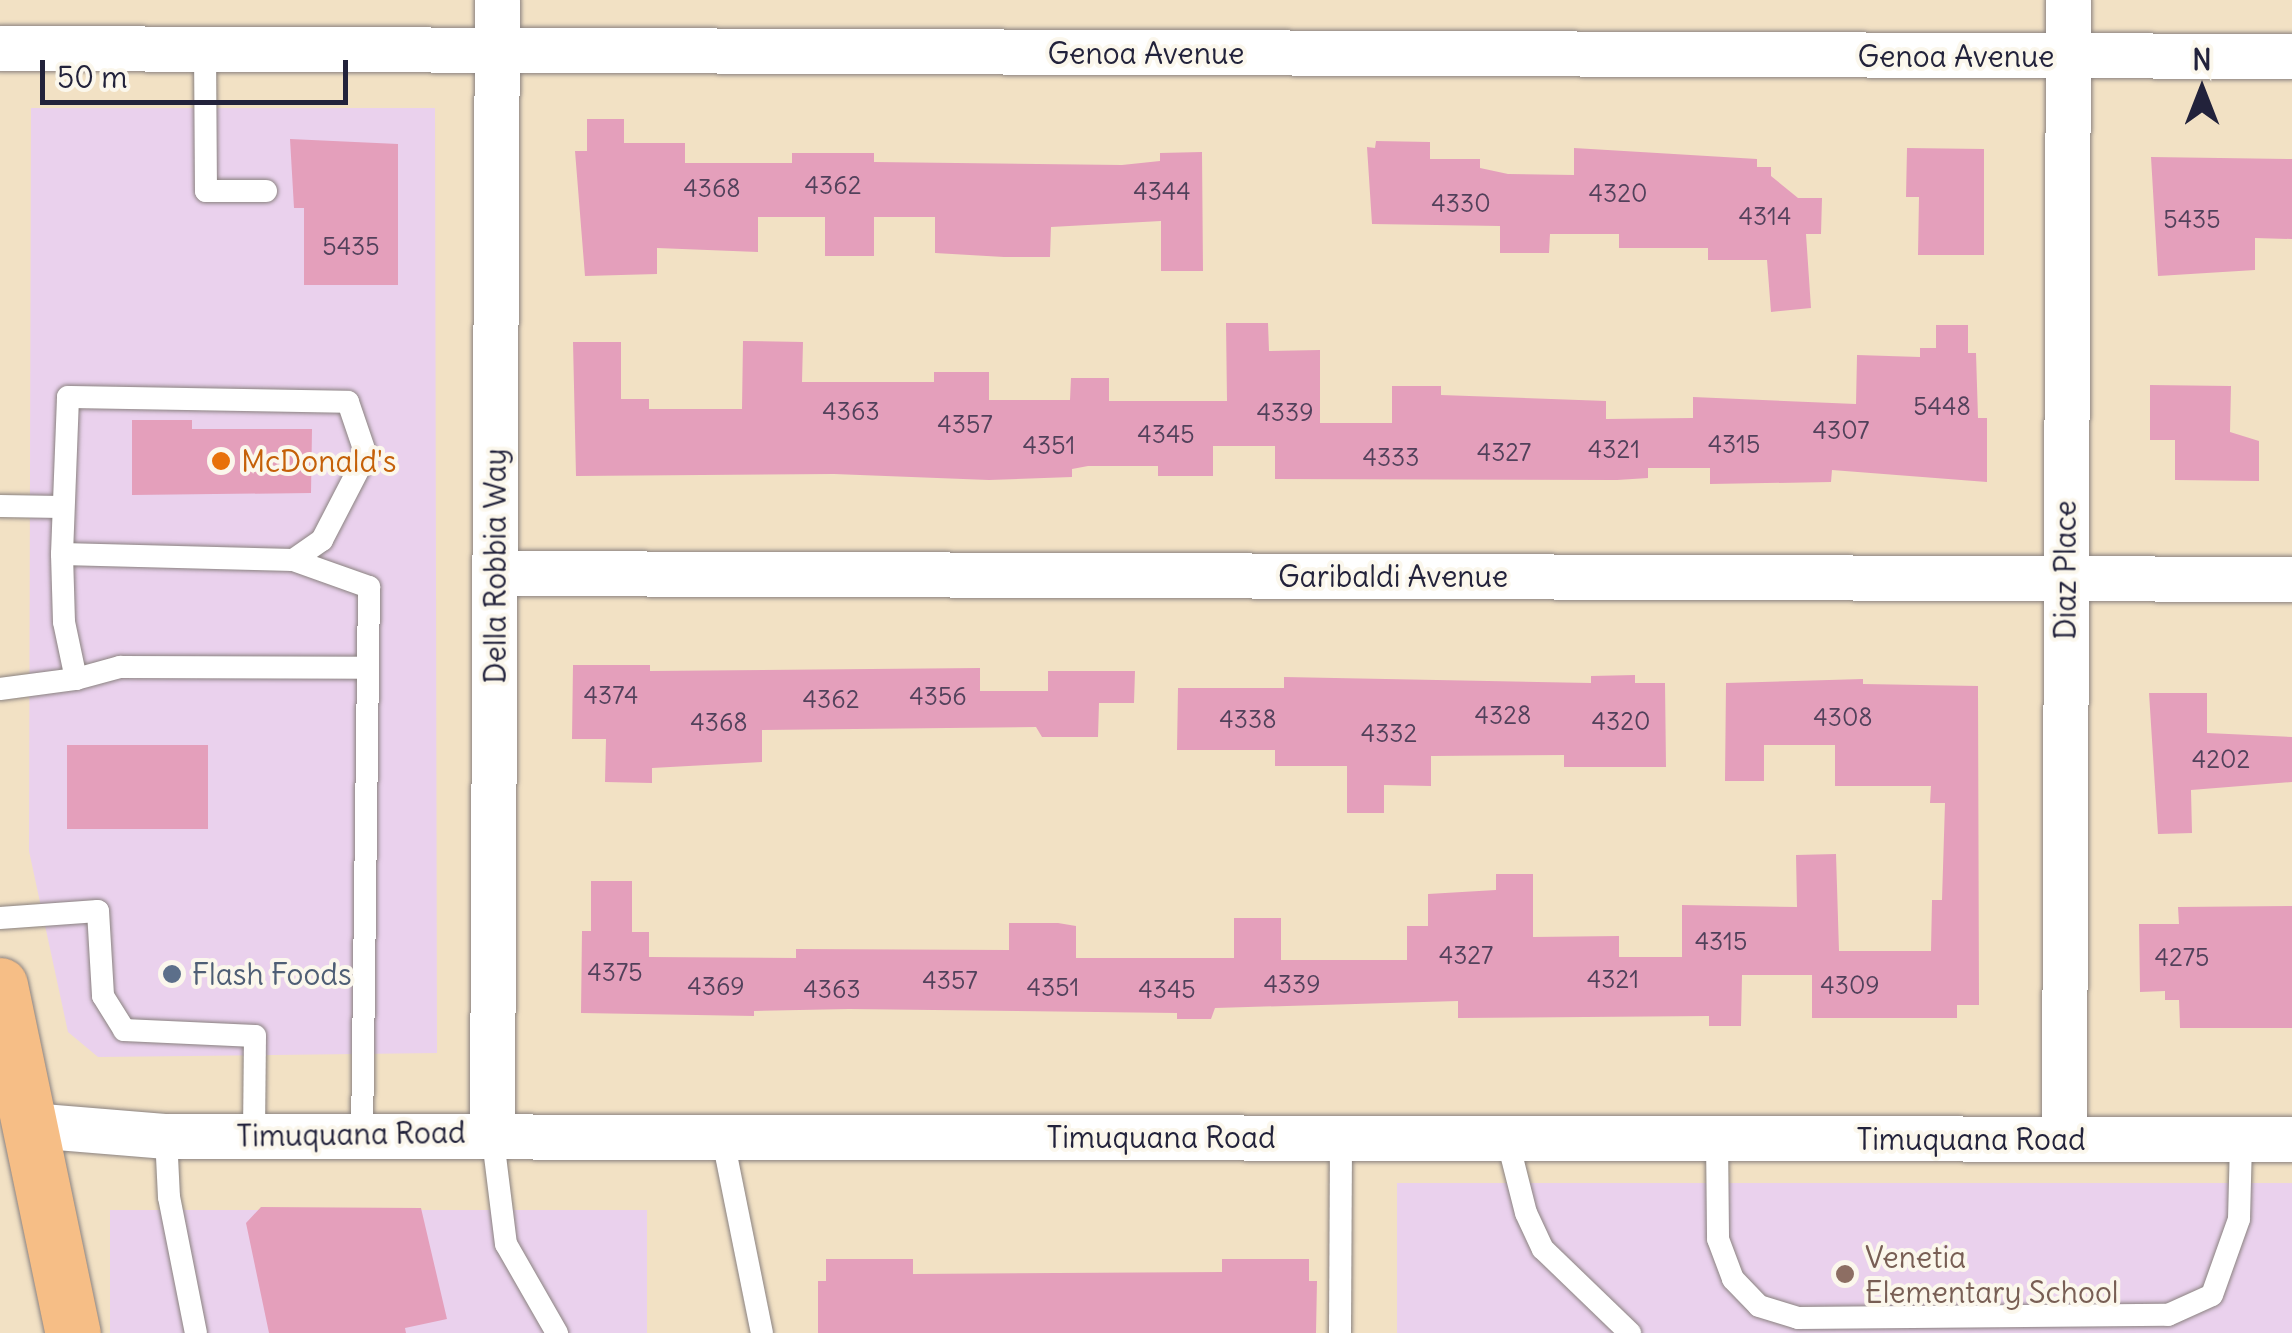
<!DOCTYPE html>
<style>
body{margin:0}
#map{position:relative;width:2292px;height:1333px;overflow:hidden;background:#f2e1c4;font-family:Delius,sans-serif}
div>[style]{position:absolute}
[style*='--x']{left:calc(var(--x)*1px);top:calc(var(--y)*1px);width:calc(var(--w)*1px);rotate:calc(var(--a)*1deg)}
.built>*{inset:0;background:#ead1ed;transform-origin:0 0}
.building>*{inset:0;background:#e49fbb;transform-origin:0 0}
.roads{filter:drop-shadow(0 0 2px #8a8280) drop-shadow(0 0 2px #8a8280)}
.service>*{height:22px;margin:-11px;padding:0 11px;transform-origin:11px;border-radius:11px;background:#fff}
.minor>*{height:45px;margin:-22.5px;padding:0 22.5px;transform-origin:22.5px;border-radius:22.5px;background:#fff}
.trunk>*{height:55px;margin:-27.5px;padding:0 27.5px;transform-origin:27.5px;border-radius:27.5px;background:#f6be86}
.dots>*{width:28px;height:28px;translate:-50% -50%;box-sizing:border-box;border:5px solid #fbf7ec;border-radius:50%}
span{translate:-50% -50%;white-space:nowrap;text-align:center;line-height:1.15;-webkit-text-stroke:8px #fbf7ec;paint-order:stroke}
.number-label{font-size:25px;color:#52415b}
.number-label span{-webkit-text-stroke-width:0}
.street-label{font-size:30px;color:#22223b}
.food-label{font-size:30px;color:#c56008}
.left{translate:0 -50%;text-align:left}
.service-label{font-size:30px;color:#4e5e75}
.education-label{font-size:30px;color:#785e54}
.north{position:absolute;left:2152px;top:40px;width:100px;height:100px;-webkit-text-stroke:8px #fbf7ec;paint-order:stroke;rotate:0deg;font-size:28px;font-weight:700;line-height:40px;text-align:center;color:#22223b}
.north::after{content:'';display:block;margin:auto;width:35px;height:45px;background:#22223b;clip-path:polygon(50% 0,100% 100%,50% 72%,0 100%)}
.scale{position:absolute;left:40px;top:60px;width:308px;height:45px;box-sizing:border-box;border:5px solid #22223b;border-top:0;padding-left:12px;font-size:30px;line-height:35px;white-space:nowrap;color:#22223b;-webkit-text-stroke:8px #fbf7ec;paint-order:stroke}
</style>
<div id="map">
<div class="built">
<div style="clip-path:polygon(31px 108px,435px 108px,437px 1053px,98px 1057px,68px 1032px,29px 851px)"></div>
<div style="left:1397px;top:1183px;width:895px;height:150px"></div>
<div style="left:110px;top:1210px;width:537px;height:125px"></div>
</div>
<div class="building">
<div style="clip-path:polygon(587px 119px,624px 119px,624px 143px,685px 143px,685px 163px,792px 163px,792px 153px,874px 153px,874px 162px,1122px 165px,1160px 161px,1160px 153px,1202px 152px,1203px 271px,1161px 271px,1161px 221px,1051px 227px,1050px 257px,1004px 257px,935px 253px,935px 217px,874px 217px,874px 256px,825px 256px,825px 217px,758px 217px,758px 252px,657px 248px,657px 274px,585px 276px,575px 151px,587px 151px)"></div>
<div style="clip-path:polygon(290px 139px,398px 144px,398px 285px,304px 285px,304px 208px,294px 208px)"></div>
<div style="clip-path:polygon(1376px 141px,1430px 142px,1430px 159px,1480px 159px,1480px 168px,1508px 174px,1574px 175px,1574px 148px,1757px 159px,1757px 167px,1771px 167px,1771px 176px,1798px 198px,1822px 198px,1821px 234px,1806px 234px,1811px 308px,1771px 312px,1767px 260px,1708px 260px,1708px 248px,1619px 248px,1619px 234px,1550px 234px,1549px 253px,1500px 253px,1500px 226px,1372px 224px,1367px 147px,1375px 148px)"></div>
<div style="clip-path:polygon(1907px 148px,1984px 149px,1984px 255px,1918px 255px,1919px 197px,1906px 197px)"></div>
<div style="clip-path:polygon(2151px 157px,2292px 159px,2292px 239px,2255px 238px,2255px 270px,2158px 276px)"></div>
<div style="clip-path:polygon(1226px 323px,1268px 323px,1269px 351px,1320px 350px,1320px 423px,1392px 423px,1392px 386px,1441px 386px,1441px 395px,1606px 401px,1606px 419px,1693px 418px,1693px 397px,1856px 404px,1857px 355px,1920px 357px,1920px 348px,1936px 348px,1936px 325px,1968px 325px,1968px 353px,1976px 353px,1978px 418px,1987px 418px,1987px 482px,1832px 470px,1831px 482px,1710px 484px,1710px 468px,1648px 468px,1648px 478px,1617px 480px,1275px 479px,1275px 446px,1213px 446px,1213px 476px,1158px 476px,1158px 466px,1088px 466px,1072px 469px,1072px 477px,989px 480px,834px 474px,576px 476px,573px 342px,621px 342px,621px 399px,649px 399px,649px 409px,742px 409px,743px 341px,803px 342px,802px 382px,934px 382px,934px 372px,989px 372px,989px 400px,1070px 400px,1071px 378px,1109px 378px,1109px 401px,1227px 401px)"></div>
<div style="clip-path:polygon(2150px 385px,2231px 386px,2230px 432px,2259px 441px,2259px 481px,2175px 480px,2175px 440px,2150px 440px)"></div>
<div style="clip-path:polygon(132px 420px,192px 420px,192px 429px,312px 429px,311px 493px,132px 495px)"></div>
<div style="clip-path:polygon(573px 665px,650px 665px,650px 671px,980px 668px,980px 691px,1048px 691px,1048px 671px,1135px 671px,1134px 703px,1099px 703px,1098px 737px,1042px 737px,1036px 727px,762px 730px,762px 762px,652px 768px,652px 783px,605px 782px,606px 739px,572px 739px)"></div>
<div style="clip-path:polygon(1635px 675px,1635px 683px,1665px 683px,1666px 767px,1564px 767px,1564px 755px,1431px 756px,1431px 786px,1384px 785px,1384px 813px,1347px 813px,1347px 766px,1275px 766px,1275px 750px,1177px 750px,1178px 688px,1284px 688px,1284px 677px,1591px 683px,1591px 676px)"></div>
<div style="clip-path:polygon(1863px 679px,1863px 684px,1978px 686px,1979px 1005px,1957px 1005px,1957px 1018px,1812px 1018px,1812px 975px,1742px 975px,1741px 1026px,1709px 1026px,1709px 1016px,1458px 1018px,1458px 1001px,1215px 1008px,1211px 1019px,1177px 1019px,1177px 1013px,849px 1009px,754px 1011px,754px 1016px,581px 1013px,582px 931px,591px 931px,591px 881px,632px 881px,632px 932px,649px 932px,649px 957px,796px 958px,796px 949px,1009px 950px,1009px 923px,1058px 923px,1076px 926px,1076px 958px,1234px 958px,1234px 918px,1281px 918px,1281px 960px,1407px 960px,1407px 926px,1428px 926px,1428px 894px,1496px 890px,1496px 874px,1533px 874px,1533px 937px,1619px 936px,1619px 957px,1682px 957px,1682px 905px,1797px 907px,1796px 855px,1836px 854px,1839px 951px,1931px 951px,1932px 900px,1942px 900px,1945px 803px,1930px 803px,1931px 786px,1835px 786px,1835px 745px,1764px 745px,1764px 781px,1725px 781px,1726px 683px)"></div>
<div style="clip-path:polygon(2149px 693px,2207px 693px,2207px 733px,2292px 737px,2292px 782px,2191px 790px,2192px 833px,2158px 834px)"></div>
<div style="left:67px;top:745px;width:141px;height:84px"></div>
<div style="clip-path:polygon(2292px 906px,2292px 1028px,2180px 1028px,2179px 1000px,2165px 1000px,2165px 991px,2140px 992px,2139px 924px,2179px 924px,2178px 907px)"></div>
<div style="clip-path:polygon(261px 1207px,421px 1208px,447px 1319px,405px 1328px,406px 1333px,269px 1333px,246px 1223px)"></div>
<div style="clip-path:polygon(826px 1259px,913px 1259px,913px 1274px,1222px 1272px,1222px 1259px,1309px 1259px,1309px 1281px,1317px 1281px,1316px 1333px,818px 1333px,818px 1281px,826px 1281px)"></div>
</div>
<div class="roads">
<div class="service">
<div style="--x:205;--y:49;--w:142;--a:89.6"></div>
<div style="--x:206;--y:191;--w:60;--a:0"></div>
<div style="--x:68;--y:397;--w:280;--a:1"></div>
<div style="--x:348;--y:402;--w:56;--a:71.2"></div>
<div style="--x:366;--y:455;--w:96;--a:117.4"></div>
<div style="--x:322;--y:540;--w:35;--a:145"></div>
<div style="--x:293;--y:560;--w:231;--a:-178.5"></div>
<div style="--x:62;--y:554;--w:157;--a:-87.8"></div>
<div style="--x:0;--y:506;--w:62;--a:0.9"></div>
<div style="--x:293;--y:560;--w:81;--a:19.6"></div>
<div style="--x:369;--y:587;--w:546;--a:90.73"></div>
<div style="--x:76;--y:679;--w:46;--a:-15.3"></div>
<div style="--x:120;--y:667;--w:248;--a:0.2"></div>
<div style="--x:0;--y:689;--w:77;--a:-7.5"></div>
<div style="--x:76;--y:679;--w:58;--a:-101.9"></div>
<div style="--x:64;--y:622;--w:68;--a:-91.7"></div>
<div style="--x:0;--y:918;--w:98;--a:-4.1"></div>
<div style="--x:98;--y:911;--w:85;--a:86.6"></div>
<div style="--x:103;--y:996;--w:40;--a:58"></div>
<div style="--x:124;--y:1030;--w:131;--a:2.6"></div>
<div style="--x:255;--y:1036;--w:100;--a:90.6"></div>
<div style="--x:492;--y:1132;--w:113;--a:82.9"></div>
<div style="--x:506;--y:1244;--w:103;--a:60.2"></div>
<div style="--x:722;--y:1135;--w:202;--a:78.6"></div>
<div style="--x:166;--y:1136;--w:61;--a:87.2"></div>
<div style="--x:169;--y:1197;--w:139;--a:78.8"></div>
<div style="--x:1507;--y:1138;--w:77;--a:75.8"></div>
<div style="--x:1526;--y:1213;--w:40;--a:65"></div>
<div style="--x:1543;--y:1249;--w:121;--a:44"></div>
<div style="--x:1717;--y:1138;--w:101;--a:89.4"></div>
<div style="--x:1718;--y:1239;--w:43;--a:69.4"></div>
<div style="--x:1733;--y:1279;--w:37;--a:46"></div>
<div style="--x:1759;--y:1306;--w:41;--a:17.1"></div>
<div style="--x:1798;--y:1318;--w:370;--a:-0.5"></div>
<div style="--x:2168;--y:1315;--w:48;--a:-24.4"></div>
<div style="--x:2212;--y:1295;--w:81;--a:-70.4"></div>
<div style="--x:2239;--y:1219;--w:79;--a:-88.5"></div>
<div style="--x:1340;--y:1333;--w:195;--a:-89.7"></div>
</div>
<div class="minor">
<div style="--x:0;--y:48;--w:2292;--a:0.2"></div>
<div style="--x:494;--y:573;--w:1798;--a:0.19"></div>
<div style="--x:31;--y:1125;--w:135;--a:4.7"></div>
<div style="--x:166;--y:1136;--w:2126;--a:0.08"></div>
<div style="--x:492;--y:1132;--w:1132;--a:-89.75"></div>
<div style="--x:2064;--y:1139;--w:1139;--a:-89.8"></div>
</div>
<div class="trunk">
<div style="--x:0;--y:985;--w:356;--a:78.2"></div>
</div>
</div>
<div class="dots">
<div style="left:221px;top:461px;background:#e8710a"></div>
<div style="left:172px;top:974px;background:#5c6f8a"></div>
<div style="left:1845px;top:1274px;background:#8d6e63"></div>
</div>
<div class="number-label">
<span style="left:833px;top:185px">4362</span>
<span style="left:712px;top:188px">4368</span>
<span style="left:1162px;top:191px">4344</span>
<span style="left:1618px;top:193px">4320</span>
<span style="left:1461px;top:203px">4330</span>
<span style="left:1765px;top:216px">4314</span>
<span style="left:2192px;top:219px">5435</span>
<span style="left:351px;top:246px">5435</span>
<span style="left:1942px;top:406px">5448</span>
<span style="left:851px;top:411px">4363</span>
<span style="left:1285px;top:412px">4339</span>
<span style="left:965px;top:424px">4357</span>
<span style="left:1841px;top:430px">4307</span>
<span style="left:1166px;top:434px">4345</span>
<span style="left:1734px;top:444px">4315</span>
<span style="left:1049px;top:445px">4351</span>
<span style="left:1614px;top:449px">4321</span>
<span style="left:1504px;top:452px">4327</span>
<span style="left:1391px;top:457px">4333</span>
<span style="left:611px;top:695px">4374</span>
<span style="left:938px;top:696px">4356</span>
<span style="left:831px;top:699px">4362</span>
<span style="left:1503px;top:715px">4328</span>
<span style="left:1843px;top:717px">4308</span>
<span style="left:1248px;top:719px">4338</span>
<span style="left:1621px;top:721px">4320</span>
<span style="left:719px;top:722px">4368</span>
<span style="left:1389px;top:733px">4332</span>
<span style="left:2221px;top:759px">4202</span>
<span style="left:1721px;top:941px">4315</span>
<span style="left:1466px;top:955px">4327</span>
<span style="left:2182px;top:957px">4275</span>
<span style="left:615px;top:972px">4375</span>
<span style="left:1613px;top:979px">4321</span>
<span style="left:950px;top:980px">4357</span>
<span style="left:1292px;top:984px">4339</span>
<span style="left:1850px;top:985px">4309</span>
<span style="left:716px;top:986px">4369</span>
<span style="left:1053px;top:987px">4351</span>
<span style="left:832px;top:989px">4363</span>
<span style="left:1167px;top:989px">4345</span>
</div>
<div class="street-label">
<span style="left:1146px;top:53px">Genoa Avenue</span>
<span style="left:1956px;top:56px">Genoa Avenue</span>
<span style="left:495px;top:566px;rotate:-90deg">Della Robbia Way</span>
<span style="left:2065px;top:570px;rotate:-90deg">Diaz Place</span>
<span style="left:1393px;top:576px">Garibaldi Avenue</span>
<span style="left:351px;top:1134px;rotate:-1deg">Timuquana Road</span>
<span style="left:1161px;top:1137px">Timuquana Road</span>
<span style="left:1971px;top:1139px">Timuquana Road</span>
</div>
<div class="food-label">
<span class="left" style="left:241px;top:461px">McDonald's</span>
</div>
<div class="service-label">
<span class="left" style="left:192px;top:974px">Flash Foods</span>
</div>
<div class="education-label">
<span class="left" style="left:1865px;top:1274px">Venetia<br>Elementary School</span>
</div>
<div class="north">N</div>
<div class="scale">50 m</div>
</div>
